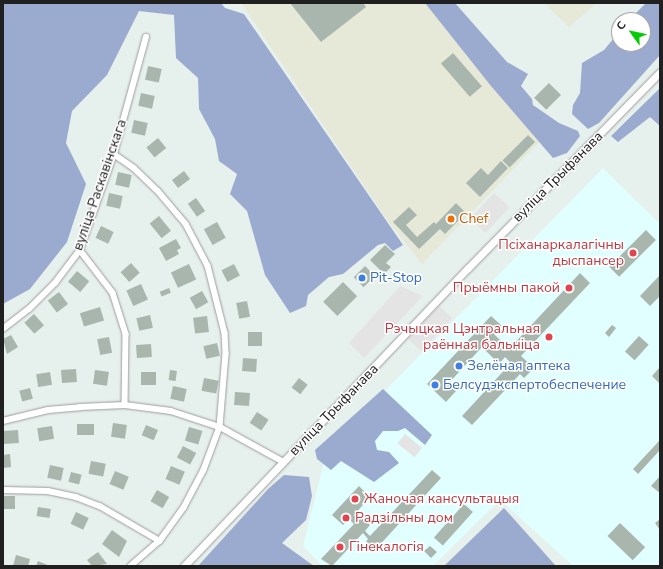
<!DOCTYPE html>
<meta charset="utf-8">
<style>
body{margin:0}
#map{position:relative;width:663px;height:569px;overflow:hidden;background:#e6f0ed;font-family:"Nunito Sans",sans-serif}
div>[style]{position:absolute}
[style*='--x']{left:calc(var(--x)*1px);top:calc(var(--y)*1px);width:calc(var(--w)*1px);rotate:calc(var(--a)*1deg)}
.industrial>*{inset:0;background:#e6e9d8}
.education>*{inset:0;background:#e1fffe}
.forest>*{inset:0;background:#9babcf}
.parking>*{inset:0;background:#e4e4e4;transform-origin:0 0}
.building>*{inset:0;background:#a8b6ae;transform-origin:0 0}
.roads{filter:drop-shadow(0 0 1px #9d9d9d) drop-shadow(0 0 1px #9d9d9d)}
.minor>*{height:5.5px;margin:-2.75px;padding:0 2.75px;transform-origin:2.75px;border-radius:2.75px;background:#fff}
.tertiary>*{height:7px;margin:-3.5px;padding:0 3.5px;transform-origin:3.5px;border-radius:3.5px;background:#fff}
.dots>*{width:11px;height:11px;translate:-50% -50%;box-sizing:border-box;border:2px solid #fff;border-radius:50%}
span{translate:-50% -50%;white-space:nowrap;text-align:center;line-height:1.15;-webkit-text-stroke:3px #fff;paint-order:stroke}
.street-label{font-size:14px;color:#202020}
.food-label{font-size:14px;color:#c56008}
.left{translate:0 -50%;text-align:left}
.health-label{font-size:14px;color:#be3a42}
.right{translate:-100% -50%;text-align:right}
.shop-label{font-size:14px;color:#366cbe}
.frame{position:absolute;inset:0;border:4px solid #202020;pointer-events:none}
.north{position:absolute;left:611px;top:12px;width:40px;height:40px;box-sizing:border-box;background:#fff;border:1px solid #a6a6a6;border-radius:50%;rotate:303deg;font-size:11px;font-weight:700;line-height:16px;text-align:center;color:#202020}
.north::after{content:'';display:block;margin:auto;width:14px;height:18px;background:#04cd03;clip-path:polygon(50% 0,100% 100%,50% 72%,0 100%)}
</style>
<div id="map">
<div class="industrial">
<div style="clip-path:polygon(241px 3px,436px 3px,548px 133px,422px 264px,387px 220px)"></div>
<div style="clip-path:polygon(544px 3px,597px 3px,569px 27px)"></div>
</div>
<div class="education">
<div style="clip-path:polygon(603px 168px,660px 224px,660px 562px,656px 566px,573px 566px,500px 500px,433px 566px,322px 566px,303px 546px,327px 450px)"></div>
</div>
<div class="forest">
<div style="clip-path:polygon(3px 3px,221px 3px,225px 8px,244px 14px,403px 245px,393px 251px,385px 243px,378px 245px,343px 274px,329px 277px,308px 295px,306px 306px,290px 313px,265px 275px,247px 211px,230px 194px,237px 174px,219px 161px,215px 139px,199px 109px,198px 78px,176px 58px,174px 15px,139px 11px,107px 75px,72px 111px,66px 143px,86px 184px,67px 242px,30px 289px,3px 304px)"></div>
<div style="clip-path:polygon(425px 3px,455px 3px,507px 62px,528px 74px,521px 86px,532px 99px,533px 105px,559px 123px,578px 131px,580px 136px,567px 153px,553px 158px,491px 86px)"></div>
<div style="clip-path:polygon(646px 3px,660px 3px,660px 55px,599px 123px,588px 129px,572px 114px,573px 105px,580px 93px,582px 63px,604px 50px,619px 32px,619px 44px,643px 44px,643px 20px,629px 20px)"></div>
<div style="clip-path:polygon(660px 88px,660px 126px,650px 117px,618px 142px,611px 136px)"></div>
<div style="clip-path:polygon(383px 389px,432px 435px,425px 445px,405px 428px,398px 431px,383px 431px,375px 441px,377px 450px,389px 452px,399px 463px,374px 482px,341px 461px,331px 470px,317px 459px,315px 450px)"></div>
<div style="clip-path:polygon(284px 475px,309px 477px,312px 496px,306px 520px,282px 543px,314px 566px,198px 566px,268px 489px)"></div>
<div style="clip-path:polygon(504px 508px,556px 566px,444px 566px)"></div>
</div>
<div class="parking">
<div style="left:494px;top:193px;width:21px;height:35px;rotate:43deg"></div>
<div style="clip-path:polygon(400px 286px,423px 296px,364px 358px,349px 343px)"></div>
<div style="left:439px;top:306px;width:18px;height:45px;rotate:43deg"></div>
<div style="left:405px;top:434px;width:22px;height:12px;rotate:39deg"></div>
</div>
<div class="building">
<div style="clip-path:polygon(290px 3px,363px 3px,366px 7px,321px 42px)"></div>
<div style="left:453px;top:53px;width:44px;height:16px;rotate:49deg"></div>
<div style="left:148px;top:66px;width:14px;height:14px;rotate:12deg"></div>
<div style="left:549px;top:83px;width:17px;height:21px;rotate:45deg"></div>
<div style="left:141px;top:93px;width:14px;height:13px;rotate:12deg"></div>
<div style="left:134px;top:120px;width:14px;height:13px;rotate:12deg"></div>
<div style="left:528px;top:135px;width:10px;height:36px;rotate:45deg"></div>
<div style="left:158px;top:138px;width:13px;height:15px;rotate:51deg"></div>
<div style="clip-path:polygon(501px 161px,508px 168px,480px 197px,466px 183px,481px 168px,488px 175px)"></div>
<div style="left:184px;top:171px;width:10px;height:15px;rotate:53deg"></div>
<div style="left:118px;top:172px;width:14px;height:13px;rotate:12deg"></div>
<div style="left:109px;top:193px;width:14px;height:13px;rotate:12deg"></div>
<div style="left:196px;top:198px;width:16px;height:10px;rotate:55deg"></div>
<div style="clip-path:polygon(456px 203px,466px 213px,445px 234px,440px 229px,419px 249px,393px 222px,409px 207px,417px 215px,406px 225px,417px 237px,434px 222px,436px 224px)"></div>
<div style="left:159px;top:216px;width:19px;height:12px;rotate:51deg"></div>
<div style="left:217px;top:222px;width:18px;height:15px;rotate:61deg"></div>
<div style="left:101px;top:226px;width:14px;height:13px;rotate:25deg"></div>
<div style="left:646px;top:230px;width:14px;height:52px;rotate:45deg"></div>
<div style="clip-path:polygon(176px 239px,181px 248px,177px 250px,179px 254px,166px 261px,159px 248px)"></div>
<div style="clip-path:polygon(385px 245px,395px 254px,386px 263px,391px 267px,384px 274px,370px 260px)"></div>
<div style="left:131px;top:263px;width:13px;height:14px;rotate:48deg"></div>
<div style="left:189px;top:264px;width:17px;height:20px;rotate:65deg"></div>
<div style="left:234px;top:264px;width:13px;height:14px;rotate:63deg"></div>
<div style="left:365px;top:266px;width:14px;height:16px;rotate:45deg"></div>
<div style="left:77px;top:271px;width:16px;height:14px;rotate:40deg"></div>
<div style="clip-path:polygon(580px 273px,590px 283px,521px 356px,534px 368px,524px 378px,520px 374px,472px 425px,462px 416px,511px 363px,505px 357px,499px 364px,482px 347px,448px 384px,456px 391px,446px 402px,427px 384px,491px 316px,502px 326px,494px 334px,509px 349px)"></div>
<div style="clip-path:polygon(660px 275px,660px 296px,650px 306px,640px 296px)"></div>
<div style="left:343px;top:282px;width:20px;height:28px;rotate:45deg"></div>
<div style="left:141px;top:284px;width:17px;height:16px;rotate:66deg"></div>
<div style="left:169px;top:288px;width:5px;height:10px;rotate:68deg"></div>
<div style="left:202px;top:291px;width:13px;height:14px;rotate:61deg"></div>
<div style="left:59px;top:292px;width:15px;height:14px;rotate:53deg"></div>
<div style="left:247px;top:301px;width:16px;height:11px;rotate:79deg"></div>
<div style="left:100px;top:307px;width:14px;height:21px;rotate:73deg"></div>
<div style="left:34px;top:314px;width:15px;height:13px;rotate:48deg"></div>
<div style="left:150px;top:315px;width:13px;height:14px;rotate:77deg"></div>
<div style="left:207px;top:316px;width:16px;height:14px;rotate:83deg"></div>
<div style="clip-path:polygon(612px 325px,616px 328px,609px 337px,605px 333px)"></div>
<div style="left:248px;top:332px;width:14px;height:14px"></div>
<div style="clip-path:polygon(11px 335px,18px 347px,7px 354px,3px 339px)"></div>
<div style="left:639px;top:336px;width:13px;height:21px;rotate:42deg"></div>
<div style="left:109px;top:337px;width:16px;height:12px;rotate:79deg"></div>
<div style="left:217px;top:343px;width:13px;height:14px;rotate:77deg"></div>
<div style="left:151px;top:344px;width:13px;height:15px;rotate:86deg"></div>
<div style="left:243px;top:358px;width:14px;height:13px;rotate:4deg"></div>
<div style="clip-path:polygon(660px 367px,660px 384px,652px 376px)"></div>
<div style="left:76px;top:369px;width:13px;height:15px;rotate:86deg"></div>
<div style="left:95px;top:370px;width:14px;height:14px;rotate:8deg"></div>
<div style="left:170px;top:370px;width:7px;height:10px;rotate:8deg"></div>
<div style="left:50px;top:372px;width:13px;height:14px;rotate:81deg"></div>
<div style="left:141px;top:372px;width:15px;height:13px"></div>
<div style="left:204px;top:378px;width:15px;height:13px;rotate:11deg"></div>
<div style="left:299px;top:378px;width:11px;height:12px;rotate:38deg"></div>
<div style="left:173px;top:386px;width:14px;height:13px;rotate:12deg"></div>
<div style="left:30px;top:388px;width:11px;height:11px;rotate:75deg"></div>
<div style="left:235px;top:392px;width:15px;height:13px;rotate:4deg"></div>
<div style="left:257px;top:412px;width:14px;height:13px;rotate:34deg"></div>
<div style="left:113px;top:423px;width:14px;height:14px;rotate:8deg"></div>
<div style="left:94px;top:424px;width:11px;height:17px;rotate:90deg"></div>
<div style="left:146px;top:425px;width:13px;height:11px;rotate:23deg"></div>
<div style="left:52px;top:426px;width:13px;height:15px;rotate:81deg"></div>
<div style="left:189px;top:427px;width:14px;height:14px;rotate:17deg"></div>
<div style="left:18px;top:430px;width:13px;height:15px;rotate:86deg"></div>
<div style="clip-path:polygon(660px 440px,660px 450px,638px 474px,633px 469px)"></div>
<div style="left:183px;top:446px;width:15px;height:13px;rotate:28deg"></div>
<div style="clip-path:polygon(10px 454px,11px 467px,3px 468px,3px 455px)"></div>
<div style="left:91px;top:461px;width:15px;height:13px;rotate:11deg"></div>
<div style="left:50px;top:465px;width:14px;height:13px;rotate:12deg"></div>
<div style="left:171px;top:466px;width:15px;height:14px;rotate:23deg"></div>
<div style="clip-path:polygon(432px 470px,441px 478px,375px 550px,366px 542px,368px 539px,363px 533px,332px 566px,321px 559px,354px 524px,349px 519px,343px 525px,332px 515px,359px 486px,370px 497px,354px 515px,358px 519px,361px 516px,370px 525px,365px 531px,370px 536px)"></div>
<div style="left:115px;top:471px;width:15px;height:14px;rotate:23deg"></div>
<div style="left:71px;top:472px;width:11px;height:10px;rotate:15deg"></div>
<div style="clip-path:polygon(660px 476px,660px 493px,651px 486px)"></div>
<div style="left:157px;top:490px;width:14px;height:13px;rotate:30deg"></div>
<div style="left:3px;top:496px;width:12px;height:13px"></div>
<div style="left:464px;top:504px;width:12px;height:45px;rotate:42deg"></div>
<div style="left:38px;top:507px;width:13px;height:9px;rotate:9deg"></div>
<div style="left:76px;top:512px;width:14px;height:13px;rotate:25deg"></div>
<div style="clip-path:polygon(660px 519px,660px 530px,655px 523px)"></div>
<div style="left:620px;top:523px;width:35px;height:18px;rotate:44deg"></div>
<div style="clip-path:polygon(112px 530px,127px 541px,119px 557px,102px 544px)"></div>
<div style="clip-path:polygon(430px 546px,437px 552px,431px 558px,424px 551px)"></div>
<div style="clip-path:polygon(98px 552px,107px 564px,92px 566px,87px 560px)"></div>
<div style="clip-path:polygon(16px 555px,30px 559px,28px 566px,13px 566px)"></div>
<div style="clip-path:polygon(38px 561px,50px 566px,36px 566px)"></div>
</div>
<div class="roads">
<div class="minor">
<div style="--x:114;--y:154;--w:24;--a:35"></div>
<div style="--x:134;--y:168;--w:33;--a:44"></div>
<div style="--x:158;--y:191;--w:43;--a:49.7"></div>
<div style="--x:186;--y:224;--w:47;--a:62.4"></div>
<div style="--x:208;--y:266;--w:69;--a:75.8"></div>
<div style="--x:225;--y:333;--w:21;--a:87"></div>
<div style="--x:226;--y:354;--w:73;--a:94.7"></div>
<div style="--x:220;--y:427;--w:46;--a:110.4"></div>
<div style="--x:204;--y:470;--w:43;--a:117.8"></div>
<div style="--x:184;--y:508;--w:41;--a:126"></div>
<div style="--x:160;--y:541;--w:38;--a:139"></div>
<div style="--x:80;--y:250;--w:54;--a:52.5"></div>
<div style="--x:113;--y:293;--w:43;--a:72.4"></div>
<div style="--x:126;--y:334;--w:71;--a:90.8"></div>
<div style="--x:3;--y:329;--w:33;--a:-38"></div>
<div style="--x:29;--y:309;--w:37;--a:-45"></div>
<div style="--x:55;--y:283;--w:41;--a:-52.9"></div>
<div style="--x:80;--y:250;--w:102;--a:-70.5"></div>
<div style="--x:114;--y:154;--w:121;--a:-74.7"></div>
<div style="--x:3;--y:421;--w:46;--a:-13.7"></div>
<div style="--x:48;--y:410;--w:32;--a:-5"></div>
<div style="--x:80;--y:407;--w:45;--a:-2.5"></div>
<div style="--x:125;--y:405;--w:46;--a:7.4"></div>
<div style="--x:171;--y:411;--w:52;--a:18.1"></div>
<div style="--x:220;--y:427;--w:73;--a:28.7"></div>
<div style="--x:3;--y:490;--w:45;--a:1.3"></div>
<div style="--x:48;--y:491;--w:29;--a:12"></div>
<div style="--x:76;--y:497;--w:26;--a:21"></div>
<div style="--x:100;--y:506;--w:69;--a:30.3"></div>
</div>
<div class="tertiary">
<div style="--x:184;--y:566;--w:412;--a:-46.4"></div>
<div style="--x:468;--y:268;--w:274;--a:-45.6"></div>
</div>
</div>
<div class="dots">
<div style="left:451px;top:219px;background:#e8710a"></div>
<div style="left:633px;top:253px;background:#e0444e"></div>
<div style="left:362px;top:278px;background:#3f7fe0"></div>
<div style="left:569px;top:288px;background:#e0444e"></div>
<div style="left:549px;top:337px;background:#e0444e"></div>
<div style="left:459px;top:366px;background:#3f7fe0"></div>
<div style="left:435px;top:385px;background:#3f7fe0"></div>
<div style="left:355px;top:499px;background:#e0444e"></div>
<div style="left:346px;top:518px;background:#e0444e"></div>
<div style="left:340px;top:547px;background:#e0444e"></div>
</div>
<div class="street-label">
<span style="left:558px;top:177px;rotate:-45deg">вуліца Трыфанава</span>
<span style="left:100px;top:185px;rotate:-71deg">вуліца Раскавінскага</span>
<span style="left:334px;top:410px;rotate:-46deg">вуліца Трыфанава</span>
</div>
<div class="food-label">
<span class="left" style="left:459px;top:219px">Chef</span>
</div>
<div class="health-label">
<span class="right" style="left:624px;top:253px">Псіханаркалагічны<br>дыспансер</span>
<span class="right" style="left:560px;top:288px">Прыёмны пакой</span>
<span class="right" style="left:540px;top:337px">Рэчыцкая Цэнтральная<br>раённая бальніца</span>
<span class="left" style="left:364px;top:499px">Жаночая кансультацыя</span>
<span class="left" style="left:355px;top:518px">Радзільны дом</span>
<span class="left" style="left:349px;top:547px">Гінекалогія</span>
</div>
<div class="shop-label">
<span class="left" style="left:370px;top:278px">Pit-Stop</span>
<span class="left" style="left:467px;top:366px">Зелёная аптека</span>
<span class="left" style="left:443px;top:385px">Белсудэкспертобеспечение</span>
</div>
<div class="frame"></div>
<div class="north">С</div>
</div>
